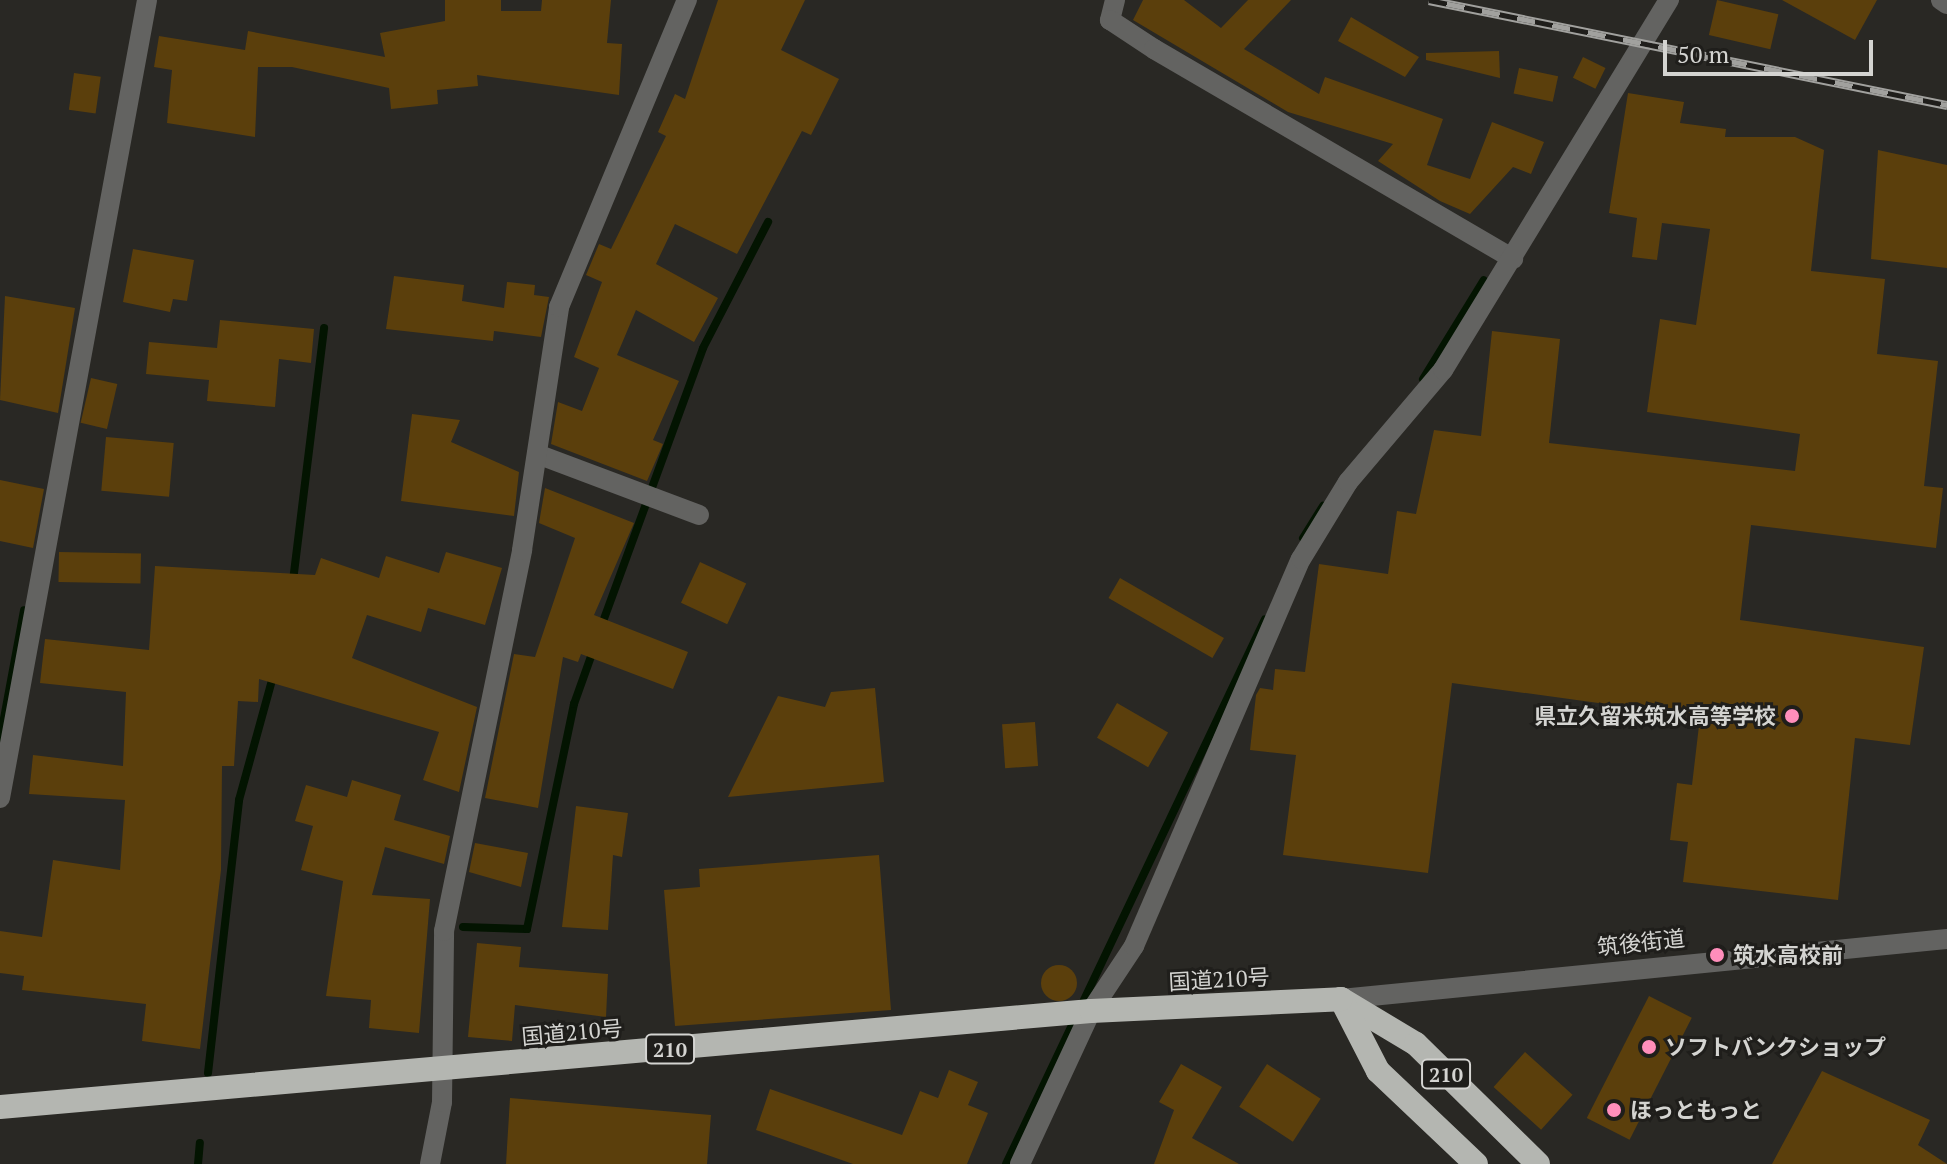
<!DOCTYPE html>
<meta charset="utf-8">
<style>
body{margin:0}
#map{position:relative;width:1947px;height:1164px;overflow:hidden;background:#292824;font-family:"PT Serif","Noto Sans JP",serif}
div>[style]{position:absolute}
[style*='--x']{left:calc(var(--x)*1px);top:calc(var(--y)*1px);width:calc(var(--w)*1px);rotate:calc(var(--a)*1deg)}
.stream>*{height:8px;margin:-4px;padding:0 4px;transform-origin:4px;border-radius:4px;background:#031401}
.building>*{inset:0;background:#5b3f0c;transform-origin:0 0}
.round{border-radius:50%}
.minor>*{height:20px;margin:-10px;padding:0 10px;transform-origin:10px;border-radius:10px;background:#636361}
.highway>*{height:24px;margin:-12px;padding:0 12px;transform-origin:12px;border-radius:12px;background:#b4b6b1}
.rail>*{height:9px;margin-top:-4.5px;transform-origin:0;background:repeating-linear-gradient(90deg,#1f1e1b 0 18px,#a1a19e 0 36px);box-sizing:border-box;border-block:2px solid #a1a19e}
.dots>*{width:22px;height:22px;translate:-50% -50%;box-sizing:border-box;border:4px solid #1f1e1b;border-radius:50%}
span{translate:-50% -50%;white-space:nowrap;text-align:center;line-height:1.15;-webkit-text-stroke:6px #1f1e1b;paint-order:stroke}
.shield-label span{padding:2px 6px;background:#1f1e1b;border:2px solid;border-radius:6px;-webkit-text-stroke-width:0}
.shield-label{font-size:20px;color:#d4d4d1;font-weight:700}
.poi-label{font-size:22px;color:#d4d4d1;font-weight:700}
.right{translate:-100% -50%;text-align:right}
.left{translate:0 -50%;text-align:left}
.street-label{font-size:22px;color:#d4d4d1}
.scale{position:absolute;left:1663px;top:40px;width:210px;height:36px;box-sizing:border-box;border:4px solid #d4d4d1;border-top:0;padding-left:10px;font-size:24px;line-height:28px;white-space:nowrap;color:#d4d4d1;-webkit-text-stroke:6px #1f1e1b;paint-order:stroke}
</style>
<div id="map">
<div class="stream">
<div style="--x:1423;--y:379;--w:116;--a:-58.4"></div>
<div style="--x:1303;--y:538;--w:38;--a:-58"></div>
<div style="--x:293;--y:581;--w:255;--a:-83"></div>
<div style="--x:601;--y:627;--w:297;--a:-69.9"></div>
<div style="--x:703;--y:348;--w:142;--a:-62.7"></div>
<div style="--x:0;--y:740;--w:132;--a:-79.5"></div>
<div style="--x:463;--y:927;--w:64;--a:1.8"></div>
<div style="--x:527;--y:929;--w:230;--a:-78.2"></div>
<div style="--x:574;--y:704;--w:59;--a:-70.3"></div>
<div style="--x:208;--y:1073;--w:275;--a:-83.5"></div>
<div style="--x:239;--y:800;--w:132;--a:-74.6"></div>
<div style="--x:198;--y:1164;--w:21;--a:-85"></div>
<div style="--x:1006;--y:1164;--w:603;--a:-64.58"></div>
</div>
<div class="building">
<div style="clip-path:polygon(445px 0,501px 0,501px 11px,541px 11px,542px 0,611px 0,607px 43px,622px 44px,619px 95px,477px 75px,478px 86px,437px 90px,438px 104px,391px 109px,389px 88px,292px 67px,258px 67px,255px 137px,167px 123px,172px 70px,154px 67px,159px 36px,245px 50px,248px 31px,385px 57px,380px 33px,445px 21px)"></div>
<div style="clip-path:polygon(718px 0,805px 0,781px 50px,839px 79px,811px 135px,802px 131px,737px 254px,675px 224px,656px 264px,718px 298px,694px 342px,636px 310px,617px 355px,679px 381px,653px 440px,663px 444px,647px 481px,551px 444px,558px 402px,582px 411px,599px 368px,574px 357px,602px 282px,586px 275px,599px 244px,611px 249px,666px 136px,658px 132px,675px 94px,685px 99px)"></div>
<div style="clip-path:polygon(1143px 0,1184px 0,1221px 28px,1248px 0,1291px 0,1244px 49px,1319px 94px,1325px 77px,1443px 119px,1427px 165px,1470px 179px,1492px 122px,1544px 142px,1531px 174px,1513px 167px,1470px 214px,1440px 201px,1378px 161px,1393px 144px,1288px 112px,1133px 20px)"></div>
<div style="left:1717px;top:0;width:63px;height:36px;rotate:13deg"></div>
<div style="clip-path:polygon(1782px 0,1877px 0,1855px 40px)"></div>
<div style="clip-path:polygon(1351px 17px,1419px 57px,1405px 77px,1338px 41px)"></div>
<div style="clip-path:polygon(1499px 51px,1500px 78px,1426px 60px,1426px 53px)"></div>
<div style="left:1583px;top:57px;width:25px;height:23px;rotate:26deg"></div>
<div style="left:1519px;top:68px;width:40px;height:26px;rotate:12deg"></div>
<div style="left:74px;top:73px;width:27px;height:37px;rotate:8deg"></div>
<div style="clip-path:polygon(1628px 93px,1684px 102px,1680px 123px,1726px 129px,1725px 137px,1795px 137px,1824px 150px,1811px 271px,1885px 279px,1877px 354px,1938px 361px,1924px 486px,1943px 488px,1936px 548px,1751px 525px,1740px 620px,1924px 647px,1910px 745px,1855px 738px,1838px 900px,1683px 882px,1688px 842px,1670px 840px,1677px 783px,1692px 785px,1700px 717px,1452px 683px,1428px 873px,1283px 855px,1296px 755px,1250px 750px,1256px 695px,1260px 688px,1273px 690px,1275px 669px,1305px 672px,1319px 564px,1388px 574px,1397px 511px,1416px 514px,1434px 430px,1481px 436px,1492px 331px,1560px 339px,1549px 443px,1795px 471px,1800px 434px,1647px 412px,1660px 319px,1696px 325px,1710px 229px,1662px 223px,1657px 260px,1632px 257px,1637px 218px,1609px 213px)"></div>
<div style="clip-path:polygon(1878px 150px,1947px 165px,1947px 268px,1871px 259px)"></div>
<div style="clip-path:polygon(133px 249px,194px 260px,187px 301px,173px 299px,170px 312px,123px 302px)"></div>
<div style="clip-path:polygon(394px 276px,464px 285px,462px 301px,504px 308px,507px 282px,535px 285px,534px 295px,549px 297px,541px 337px,494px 331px,493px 341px,386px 329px)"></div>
<div style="clip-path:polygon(5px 296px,75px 308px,58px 413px,0 400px)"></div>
<div style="clip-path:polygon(220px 320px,314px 329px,311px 363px,279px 359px,275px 407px,207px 401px,209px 380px,146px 374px,149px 342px,217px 348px)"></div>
<div style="left:91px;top:378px;width:27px;height:46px;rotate:13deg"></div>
<div style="clip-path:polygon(412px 414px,460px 420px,451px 442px,519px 472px,514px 516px,401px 501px)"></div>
<div style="left:106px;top:437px;width:68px;height:54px;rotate:5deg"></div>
<div style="clip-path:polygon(0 480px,44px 489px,33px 548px,0 541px)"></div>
<div style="clip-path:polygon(545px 488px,634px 523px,594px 615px,688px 652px,673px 689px,581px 654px,578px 662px,563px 657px,538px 808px,485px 798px,514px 654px,535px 657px,575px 538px,539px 523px)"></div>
<div style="left:59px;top:552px;width:82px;height:30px;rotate:1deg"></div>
<div style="clip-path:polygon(446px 552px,502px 568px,485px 625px,428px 608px,421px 632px,367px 615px,352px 658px,477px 707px,459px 792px,423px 780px,439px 732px,259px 679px,258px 702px,238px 701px,234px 766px,222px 766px,221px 870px,200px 1049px,142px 1041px,146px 1004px,22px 990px,24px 976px,0 973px,0 931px,42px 937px,53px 860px,120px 870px,125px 800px,29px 794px,33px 755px,123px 766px,126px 692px,40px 683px,45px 639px,149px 650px,155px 566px,315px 575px,321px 558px,379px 578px,386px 556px,439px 573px)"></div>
<div style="left:700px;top:562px;width:51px;height:45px;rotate:25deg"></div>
<div style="left:1120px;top:578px;width:120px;height:23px;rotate:30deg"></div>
<div style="clip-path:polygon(875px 688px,884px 782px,728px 797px,778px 696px,825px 707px,831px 692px)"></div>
<div style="left:1117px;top:703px;width:59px;height:40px;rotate:30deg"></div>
<div style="left:1035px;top:722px;width:44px;height:33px;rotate:86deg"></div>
<div style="clip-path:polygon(352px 780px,401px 795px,394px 820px,450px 836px,444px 864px,385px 847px,372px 895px,430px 899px,419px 1033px,369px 1028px,371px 1000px,326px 996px,343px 881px,301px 870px,313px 826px,295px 821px,306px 785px,347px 797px)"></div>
<div style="clip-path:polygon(576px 806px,628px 813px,622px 857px,613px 855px,608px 930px,562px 927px)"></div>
<div style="clip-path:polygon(475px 843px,528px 853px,521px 887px,469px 872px)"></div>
<div style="clip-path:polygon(879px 855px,891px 1010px,675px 1026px,664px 890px,700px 887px,699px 869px)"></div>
<div style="clip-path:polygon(477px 943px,521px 947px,519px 967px,608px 974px,606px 1017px,515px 1005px,512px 1041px,468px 1037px)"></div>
<div class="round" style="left:1041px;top:965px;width:36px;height:36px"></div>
<div style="left:1649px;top:996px;width:48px;height:137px;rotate:27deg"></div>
<div style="left:1525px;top:1052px;width:64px;height:47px;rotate:42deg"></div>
<div style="clip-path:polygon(1181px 1064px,1222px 1087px,1192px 1138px,1239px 1164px,1154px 1164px,1174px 1110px,1159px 1102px)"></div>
<div style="left:1267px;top:1064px;width:64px;height:51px;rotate:33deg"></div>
<div style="clip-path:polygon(949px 1070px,978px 1082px,968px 1105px,988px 1113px,967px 1164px,853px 1164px,756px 1130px,770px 1089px,902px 1135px,920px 1091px,938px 1098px)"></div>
<div style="clip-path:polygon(1822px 1071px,1930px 1120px,1918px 1145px,1947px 1164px,1772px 1164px)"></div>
<div style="clip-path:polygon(510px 1098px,711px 1115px,707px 1164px,506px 1164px)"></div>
</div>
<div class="minor">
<div style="--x:1115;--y:0;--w:21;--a:104"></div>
<div style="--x:1110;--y:20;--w:53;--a:33.4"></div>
<div style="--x:1154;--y:49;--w:416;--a:30.3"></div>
<div style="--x:1941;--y:0;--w:7;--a:34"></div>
<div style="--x:537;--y:454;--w:173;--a:20.6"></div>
<div style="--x:0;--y:798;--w:811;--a:-79.56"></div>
<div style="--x:1341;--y:999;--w:609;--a:-5.65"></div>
<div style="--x:430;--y:1164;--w:63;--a:-79"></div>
<div style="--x:442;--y:1102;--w:171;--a:-89.3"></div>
<div style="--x:444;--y:931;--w:389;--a:-78.4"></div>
<div style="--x:522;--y:550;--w:246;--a:-81.3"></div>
<div style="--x:559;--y:307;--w:333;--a:-67.4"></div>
<div style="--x:1020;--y:1164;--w:169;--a:-65.1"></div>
<div style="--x:1091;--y:1011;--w:78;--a:-56.5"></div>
<div style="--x:1134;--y:946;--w:421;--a:-66.7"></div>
<div style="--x:1301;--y:559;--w:90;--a:-58.6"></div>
<div style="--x:1348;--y:482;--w:147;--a:-49.7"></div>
<div style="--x:1443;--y:370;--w:434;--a:-58.6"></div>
</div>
<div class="highway">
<div style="--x:1341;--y:999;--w:87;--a:31"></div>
<div style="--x:1416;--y:1044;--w:171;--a:44.5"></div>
<div style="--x:1341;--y:999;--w:81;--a:62.8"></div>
<div style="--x:1378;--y:1071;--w:135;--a:43.5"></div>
<div style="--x:0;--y:1107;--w:1095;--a:-5.03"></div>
<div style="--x:1091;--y:1011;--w:250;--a:-2.7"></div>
</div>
<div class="rail">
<div style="--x:1429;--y:0;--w:529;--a:11.46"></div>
</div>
<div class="dots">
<div style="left:1792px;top:716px;background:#ff8ebb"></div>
<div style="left:1717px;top:955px;background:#ff8ebb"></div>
<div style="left:1649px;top:1047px;background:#ff8ebb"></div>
<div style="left:1614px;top:1110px;background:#ff8ebb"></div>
</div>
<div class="shield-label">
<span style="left:670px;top:1049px">210</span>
<span style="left:1446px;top:1074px">210</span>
</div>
<div class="poi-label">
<span class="right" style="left:1776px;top:716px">県立久留米筑水高等学校</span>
<span class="left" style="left:1733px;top:955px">筑水高校前</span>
<span class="left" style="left:1665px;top:1047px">ソフトバンクショップ</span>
<span class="left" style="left:1630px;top:1110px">ほっともっと</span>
</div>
<div class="street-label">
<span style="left:1641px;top:942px;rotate:-6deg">筑後街道</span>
<span style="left:1219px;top:979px;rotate:-3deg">国道210号</span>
<span style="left:572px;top:1032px;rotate:-5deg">国道210号</span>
</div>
<div class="scale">50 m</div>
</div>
